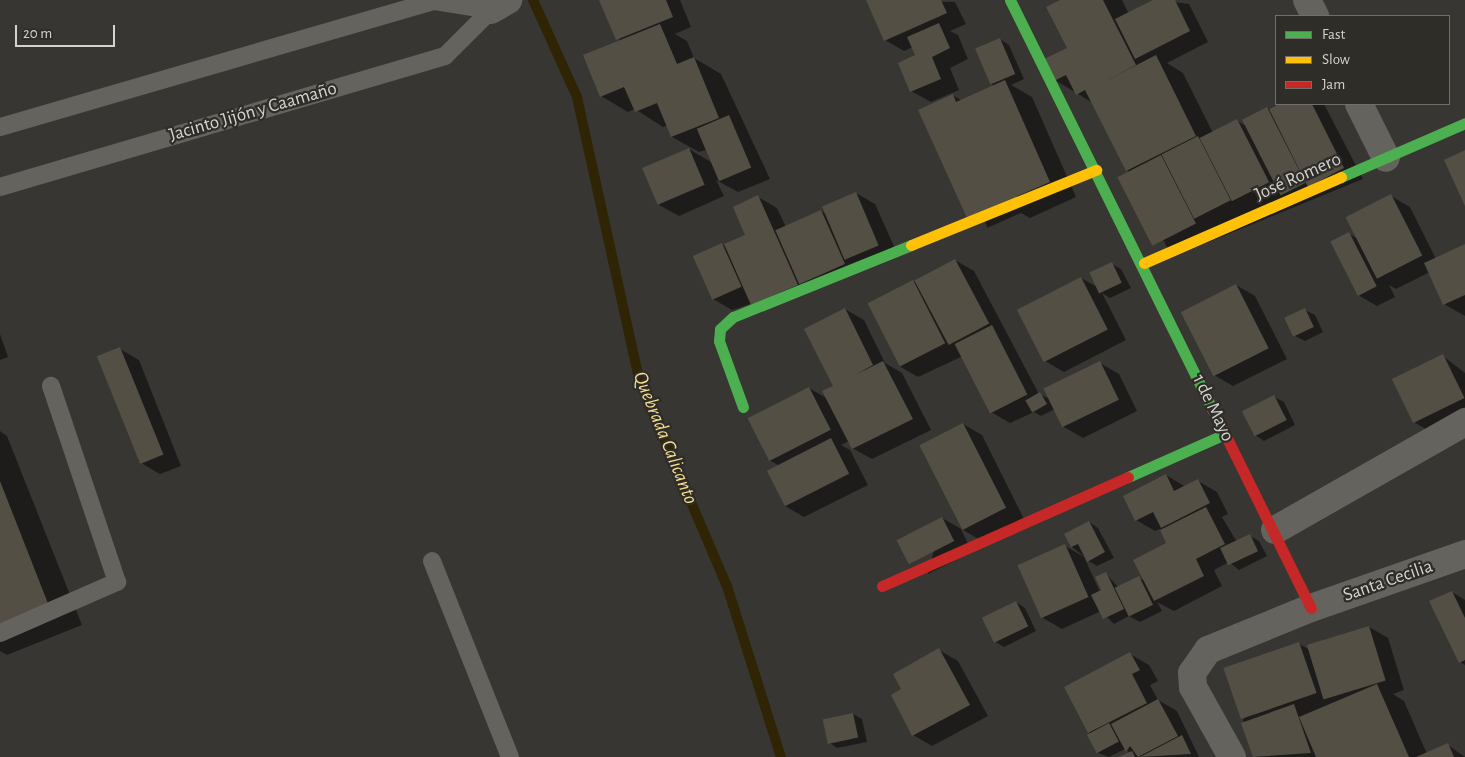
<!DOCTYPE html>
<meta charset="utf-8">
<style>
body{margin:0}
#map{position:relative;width:1465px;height:757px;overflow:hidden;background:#373633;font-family:"Alegreya Sans",sans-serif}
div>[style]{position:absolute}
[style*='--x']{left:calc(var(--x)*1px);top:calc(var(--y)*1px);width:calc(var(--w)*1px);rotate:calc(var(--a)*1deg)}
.shadow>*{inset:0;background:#0007}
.stream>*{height:10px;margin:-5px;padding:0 5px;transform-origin:5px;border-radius:5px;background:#2f2505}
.building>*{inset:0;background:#534f44;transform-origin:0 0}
.lane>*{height:18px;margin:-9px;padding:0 9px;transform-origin:9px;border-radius:9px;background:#65635d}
.street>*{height:28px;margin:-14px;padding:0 14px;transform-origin:14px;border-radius:14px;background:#65635d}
.fast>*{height:11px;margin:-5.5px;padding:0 5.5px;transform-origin:5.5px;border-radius:5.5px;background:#4caf50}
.slow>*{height:11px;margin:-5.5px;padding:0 5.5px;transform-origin:5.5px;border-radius:5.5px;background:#ffc107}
.jam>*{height:11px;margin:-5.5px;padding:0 5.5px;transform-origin:5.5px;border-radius:5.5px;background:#c62828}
span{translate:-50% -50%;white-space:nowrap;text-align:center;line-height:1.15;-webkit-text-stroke:4.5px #2e2d28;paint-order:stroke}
.street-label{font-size:19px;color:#d4d3d0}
.water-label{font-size:20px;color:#f9df93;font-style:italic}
.legend{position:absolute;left:1275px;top:15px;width:175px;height:90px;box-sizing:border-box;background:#2e2d28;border:1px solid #706f6b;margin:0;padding:6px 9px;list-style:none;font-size:15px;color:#d4d3d0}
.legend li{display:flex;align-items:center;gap:10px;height:25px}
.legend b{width:25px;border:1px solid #706f6b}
.scale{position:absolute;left:15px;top:25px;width:100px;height:22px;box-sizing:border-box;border:2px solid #d4d3d0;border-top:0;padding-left:6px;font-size:15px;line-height:18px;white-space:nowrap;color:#d4d3d0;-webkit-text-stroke:4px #2e2d28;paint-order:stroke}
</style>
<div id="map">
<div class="shadow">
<div style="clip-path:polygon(601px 0,680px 0,691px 27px,675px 34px,687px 41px,694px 58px,721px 74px,770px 179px,738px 192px,716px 180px,724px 196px,679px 216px,659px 205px,689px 149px,711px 162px,706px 150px,699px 152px,672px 137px,668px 125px,663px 127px,635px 109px,628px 112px,601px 96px,620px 41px)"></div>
<div style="clip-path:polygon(867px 0,955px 2px,966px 24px,950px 31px,958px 35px,968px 59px,950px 68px,959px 90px,931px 102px,911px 91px,917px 56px,913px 47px,904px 51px,885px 40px)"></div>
<div style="clip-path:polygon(1062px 0,1122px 0,1129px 14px,1156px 0,1189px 4px,1208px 42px,1167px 63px,1183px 73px,1213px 133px,1237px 121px,1248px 127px,1244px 120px,1279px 104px,1324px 104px,1363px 179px,1172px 257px,1093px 103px,1055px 80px,1068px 48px)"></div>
<div style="clip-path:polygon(1000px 39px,1009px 45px,1024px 79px,1011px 85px,1032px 97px,1076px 197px,1030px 218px,1021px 213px,987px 228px,953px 95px,962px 101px,995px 86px,991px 84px)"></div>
<div style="clip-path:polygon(856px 193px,875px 204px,898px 255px,732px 310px,713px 299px,722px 244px,727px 247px,746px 235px,758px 197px,777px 208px,786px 227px,821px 211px,828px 215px)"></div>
<div style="clip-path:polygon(1391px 196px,1410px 207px,1436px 259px,1465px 246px,1465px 316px,1444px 304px,1430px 272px,1396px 289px,1389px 285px,1395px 297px,1377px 306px,1358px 295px,1349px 234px,1357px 238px)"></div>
<div style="clip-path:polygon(955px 260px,974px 271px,1039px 394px,1050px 399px,1100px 363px,1119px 374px,1137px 411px,1083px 438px,1064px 427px,1055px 409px,1041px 416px,1034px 412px,1010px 423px,991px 412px,963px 356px,918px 377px,899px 366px,913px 281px,918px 284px)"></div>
<div style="clip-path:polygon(1112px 264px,1121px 269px,1131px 288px,1110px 298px,1102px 293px,1126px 340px,1064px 372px,1045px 361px,1081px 278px,1099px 288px)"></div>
<div style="clip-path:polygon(1236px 285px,1255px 296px,1287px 359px,1233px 386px,1214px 375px)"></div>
<div style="clip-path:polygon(845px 309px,864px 320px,885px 363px,902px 373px,931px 430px,872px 459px,852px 448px,849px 441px,841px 445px,850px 450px,868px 485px,804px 517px,785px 506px,778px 465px,769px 460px,809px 388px,828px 399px,835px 386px)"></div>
<div style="clip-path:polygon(1305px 310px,1315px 315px,1323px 332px,1305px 341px,1295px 336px)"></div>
<div style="clip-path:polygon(0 334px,8px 357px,0 360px)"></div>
<div style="clip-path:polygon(120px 349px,139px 360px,181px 466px,160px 474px,141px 463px)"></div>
<div style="clip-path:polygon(1443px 356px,1465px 373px,1465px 418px,1435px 434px,1415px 423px)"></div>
<div style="clip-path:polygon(1274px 397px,1284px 402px,1295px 425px,1264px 441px,1255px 435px)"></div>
<div style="clip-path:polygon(963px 424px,982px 435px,1024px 519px,982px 541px,963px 530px)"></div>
<div style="clip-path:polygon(0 431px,7px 436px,82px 625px,7px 655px,0 651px)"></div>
<div style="clip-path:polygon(1166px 475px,1186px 487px,1198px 481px,1217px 492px,1228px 514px,1222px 517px,1237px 542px,1250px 536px,1259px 541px,1267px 556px,1239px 570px,1229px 562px,1214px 570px,1222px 586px,1174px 611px,1157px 602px,1162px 611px,1140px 622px,1129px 616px,1114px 624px,1101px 611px,1062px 629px,1043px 618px,1065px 546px,1086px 558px,1072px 547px,1089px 522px,1098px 528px,1114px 558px,1097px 566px,1085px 559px,1100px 592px,1106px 574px,1119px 588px,1138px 578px,1145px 581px,1168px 544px,1160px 529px,1155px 531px,1136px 520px,1124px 496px)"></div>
<div style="clip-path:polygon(942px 518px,961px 529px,972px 552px,928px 574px)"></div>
<div style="clip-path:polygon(1452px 592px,1465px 600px,1465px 665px,1460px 662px)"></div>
<div style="clip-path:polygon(1016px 602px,1025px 608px,1036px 631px,1004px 647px,994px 641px)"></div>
<div style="clip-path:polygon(1369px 627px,1388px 638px,1404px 690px,1393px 694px,1404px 701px,1427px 754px,1448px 745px,1465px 757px,1254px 757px,1243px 720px,1299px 644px,1310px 650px)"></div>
<div style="clip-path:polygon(939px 650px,958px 661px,988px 716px,932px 746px,913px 735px,903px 690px)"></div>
<div style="clip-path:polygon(1130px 654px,1149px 665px,1158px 681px,1150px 685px,1158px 700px,1177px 711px,1199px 757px,1121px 757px,1130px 753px,1125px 749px,1109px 757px,1098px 753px,1089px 732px)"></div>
<div style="clip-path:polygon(853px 714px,862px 719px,867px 742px,837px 748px,828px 742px)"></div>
</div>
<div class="stream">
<div style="--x:533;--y:0;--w:107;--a:65.6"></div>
<div style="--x:577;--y:97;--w:290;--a:77.6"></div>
<div style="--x:639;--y:380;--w:224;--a:66.9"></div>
<div style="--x:727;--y:586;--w:179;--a:72.5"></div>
</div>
<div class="building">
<div style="clip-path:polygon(599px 0,666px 0,673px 17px,616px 40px)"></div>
<div style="clip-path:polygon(866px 0,941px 0,947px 13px,884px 41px)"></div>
<div style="clip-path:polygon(1060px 0,1103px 0,1136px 65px,1098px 85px,1156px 55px,1196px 136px,1126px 171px,1085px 90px,1076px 95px,1066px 75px,1054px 81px,1044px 59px,1067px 48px,1046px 7px)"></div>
<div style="clip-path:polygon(1153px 0,1175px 0,1190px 31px,1135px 59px,1115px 19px)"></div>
<div style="clip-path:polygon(939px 23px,950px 48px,932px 57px,941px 79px,910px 92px,898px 63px,915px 55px,907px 37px)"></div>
<div style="clip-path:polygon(660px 24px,677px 64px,694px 57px,719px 118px,671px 137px,657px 103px,635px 112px,624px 87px,600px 97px,583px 55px)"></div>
<div style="left:1000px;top:38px;width:39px;height:27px;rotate:67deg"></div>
<div style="clip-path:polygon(1005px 80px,1050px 182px,967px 218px,918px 110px,953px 94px,956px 102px)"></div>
<div style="clip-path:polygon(1279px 104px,1312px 104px,1344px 168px,1308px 187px,1269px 109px)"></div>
<div style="left:1267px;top:107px;width:85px;height:28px;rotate:63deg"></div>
<div style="left:729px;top:115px;width:57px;height:35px;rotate:67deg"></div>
<div style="left:1237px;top:119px;width:71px;height:42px;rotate:63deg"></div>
<div style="left:1198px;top:136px;width:72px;height:41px;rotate:63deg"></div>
<div style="left:689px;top:148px;width:40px;height:51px;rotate:67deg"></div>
<div style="clip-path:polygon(1465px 150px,1465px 206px,1444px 160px)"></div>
<div style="left:1161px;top:155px;width:77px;height:49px;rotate:63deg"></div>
<div style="left:856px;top:192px;width:58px;height:37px;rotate:67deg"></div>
<div style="left:1391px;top:194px;width:69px;height:51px;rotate:63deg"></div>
<div style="clip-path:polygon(758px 195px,798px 285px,751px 305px,724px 244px,745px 235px,733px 207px)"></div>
<div style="left:821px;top:210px;width:59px;height:50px;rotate:66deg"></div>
<div style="left:1349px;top:232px;width:61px;height:21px;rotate:63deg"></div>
<div style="left:722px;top:243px;width:48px;height:32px;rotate:66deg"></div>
<div style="clip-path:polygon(1465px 244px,1465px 295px,1443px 305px,1424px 263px)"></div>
<div style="left:955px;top:259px;width:73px;height:46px;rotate:62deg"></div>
<div style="left:1112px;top:262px;width:23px;height:25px;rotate:65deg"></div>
<div style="left:1081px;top:277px;width:59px;height:72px;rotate:63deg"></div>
<div style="left:913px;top:280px;width:71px;height:51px;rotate:63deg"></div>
<div style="left:1236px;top:284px;width:72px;height:62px;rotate:63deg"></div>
<div style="clip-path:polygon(845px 308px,873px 365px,855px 375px,883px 361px,913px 419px,852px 449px,822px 391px,833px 386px,804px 329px)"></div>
<div style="left:1305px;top:308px;width:21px;height:23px;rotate:65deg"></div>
<div style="left:992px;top:325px;width:78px;height:42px;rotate:63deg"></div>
<div style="left:120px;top:347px;width:116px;height:25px;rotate:68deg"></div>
<div style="left:1443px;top:354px;width:49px;height:57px;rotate:64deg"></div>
<div style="left:1100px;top:361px;width:43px;height:63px;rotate:64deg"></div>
<div style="left:809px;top:387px;width:48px;height:69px;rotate:63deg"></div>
<div style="left:1040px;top:392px;width:14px;height:17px;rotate:60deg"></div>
<div style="left:1274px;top:395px;width:28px;height:36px;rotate:63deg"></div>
<div style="left:963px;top:423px;width:95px;height:49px;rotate:63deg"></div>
<div style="left:831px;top:438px;width:40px;height:72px;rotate:63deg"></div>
<div style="clip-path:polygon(1166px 474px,1174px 491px,1198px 479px,1210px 503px,1161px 528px,1153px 512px,1135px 521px,1123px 496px)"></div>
<div style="clip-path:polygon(0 481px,49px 606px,0 626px)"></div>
<div style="clip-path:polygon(1206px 507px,1225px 544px,1196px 559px,1204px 576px,1154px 601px,1133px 560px,1166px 543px,1160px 530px)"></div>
<div style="left:942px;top:517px;width:27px;height:51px;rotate:63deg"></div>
<div style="clip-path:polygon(1089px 521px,1105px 552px,1087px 562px,1078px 544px,1071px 547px,1064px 534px)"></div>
<div style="left:1250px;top:534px;width:19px;height:33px;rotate:65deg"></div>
<div style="left:1065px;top:544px;width:58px;height:52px;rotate:66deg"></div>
<div style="clip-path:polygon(1106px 572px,1124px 609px,1103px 619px,1091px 595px,1101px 590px,1095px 577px)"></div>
<div style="left:1139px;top:576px;width:32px;height:27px;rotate:64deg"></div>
<div style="clip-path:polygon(1452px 591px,1465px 618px,1465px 660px,1459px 663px,1429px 601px)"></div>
<div style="left:1016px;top:601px;width:28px;height:38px;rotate:64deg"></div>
<div style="left:1369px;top:626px;width:57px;height:65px;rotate:73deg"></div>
<div style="left:1299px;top:642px;width:54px;height:80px;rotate:71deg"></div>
<div style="clip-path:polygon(939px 648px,970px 705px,912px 736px,891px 695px,901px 689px,893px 674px)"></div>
<div style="clip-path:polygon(1130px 652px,1140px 670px,1132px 674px,1147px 703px,1088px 733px,1064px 687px)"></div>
<div style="clip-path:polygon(1377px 684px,1409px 757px,1316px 757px,1299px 717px)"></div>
<div style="clip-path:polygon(1158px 699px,1178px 736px,1138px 757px,1130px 746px,1126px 752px,1111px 724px)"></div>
<div style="clip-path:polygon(1294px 704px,1311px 753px,1253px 757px,1241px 723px)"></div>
<div style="left:853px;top:713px;width:25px;height:31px;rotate:78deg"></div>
<div style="left:1109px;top:723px;width:21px;height:25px;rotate:62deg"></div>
<div style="clip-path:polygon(1182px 735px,1191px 754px,1140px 757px)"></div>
<div style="clip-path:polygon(1448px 743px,1454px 757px,1416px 757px)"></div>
<div style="clip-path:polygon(1132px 751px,1135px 757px,1118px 757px)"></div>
</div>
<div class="lane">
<div style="--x:0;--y:127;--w:453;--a:-16.2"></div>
<div style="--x:435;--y:1;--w:57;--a:9.1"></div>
<div style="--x:0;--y:187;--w:464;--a:-16.4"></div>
<div style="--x:445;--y:56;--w:65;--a:-45"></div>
<div style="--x:432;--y:561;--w:211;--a:68.3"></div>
<div style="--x:0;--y:633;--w:128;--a:-23.6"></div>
<div style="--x:117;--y:582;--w:207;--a:-108.6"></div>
</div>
<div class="street">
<div style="--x:1307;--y:0;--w:18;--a:63"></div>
<div style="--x:491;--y:10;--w:20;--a:-30"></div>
<div style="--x:1359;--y:104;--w:60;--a:63.4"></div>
<div style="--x:1275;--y:530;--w:219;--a:-29.6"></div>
<div style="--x:1232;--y:757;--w:80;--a:-119.1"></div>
<div style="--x:1193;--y:687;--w:14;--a:-94"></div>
<div style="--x:1192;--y:673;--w:28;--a:-55"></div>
<div style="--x:1208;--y:650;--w:111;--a:-22.2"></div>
<div style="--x:1311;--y:608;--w:163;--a:-19.3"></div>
</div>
<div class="fast">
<div style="--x:1010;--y:0;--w:458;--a:63.7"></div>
<div style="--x:1341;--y:177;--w:135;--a:-23.5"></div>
<div style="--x:743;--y:407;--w:70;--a:-110"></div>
<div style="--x:719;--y:341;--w:12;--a:-85"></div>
<div style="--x:720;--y:329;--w:18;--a:-43"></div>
<div style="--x:733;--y:317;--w:192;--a:-22"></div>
<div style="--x:1128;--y:477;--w:106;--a:-23.9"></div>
</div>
<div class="slow">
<div style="--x:911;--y:245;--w:200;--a:-22.1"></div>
<div style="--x:1144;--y:263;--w:215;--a:-23.6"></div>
</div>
<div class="jam">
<div style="--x:1213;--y:410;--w:221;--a:63.7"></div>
<div style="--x:882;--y:586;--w:269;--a:-23.9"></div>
</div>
<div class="street-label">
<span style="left:253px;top:112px;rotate:-16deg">Jacinto Jijón y Caamaño</span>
<span style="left:1298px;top:177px;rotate:-24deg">José Romero</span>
<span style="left:1213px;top:408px;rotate:64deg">1 de Mayo</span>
<span style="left:1388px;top:581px;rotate:-19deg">Santa Cecilia</span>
</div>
<div class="water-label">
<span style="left:665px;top:438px;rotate:68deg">Quebrada Calicanto</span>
</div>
<ul class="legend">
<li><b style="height:6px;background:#4caf50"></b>Fast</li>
<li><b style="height:6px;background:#ffc107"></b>Slow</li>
<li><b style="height:6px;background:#c62828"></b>Jam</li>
</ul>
<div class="scale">20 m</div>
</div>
